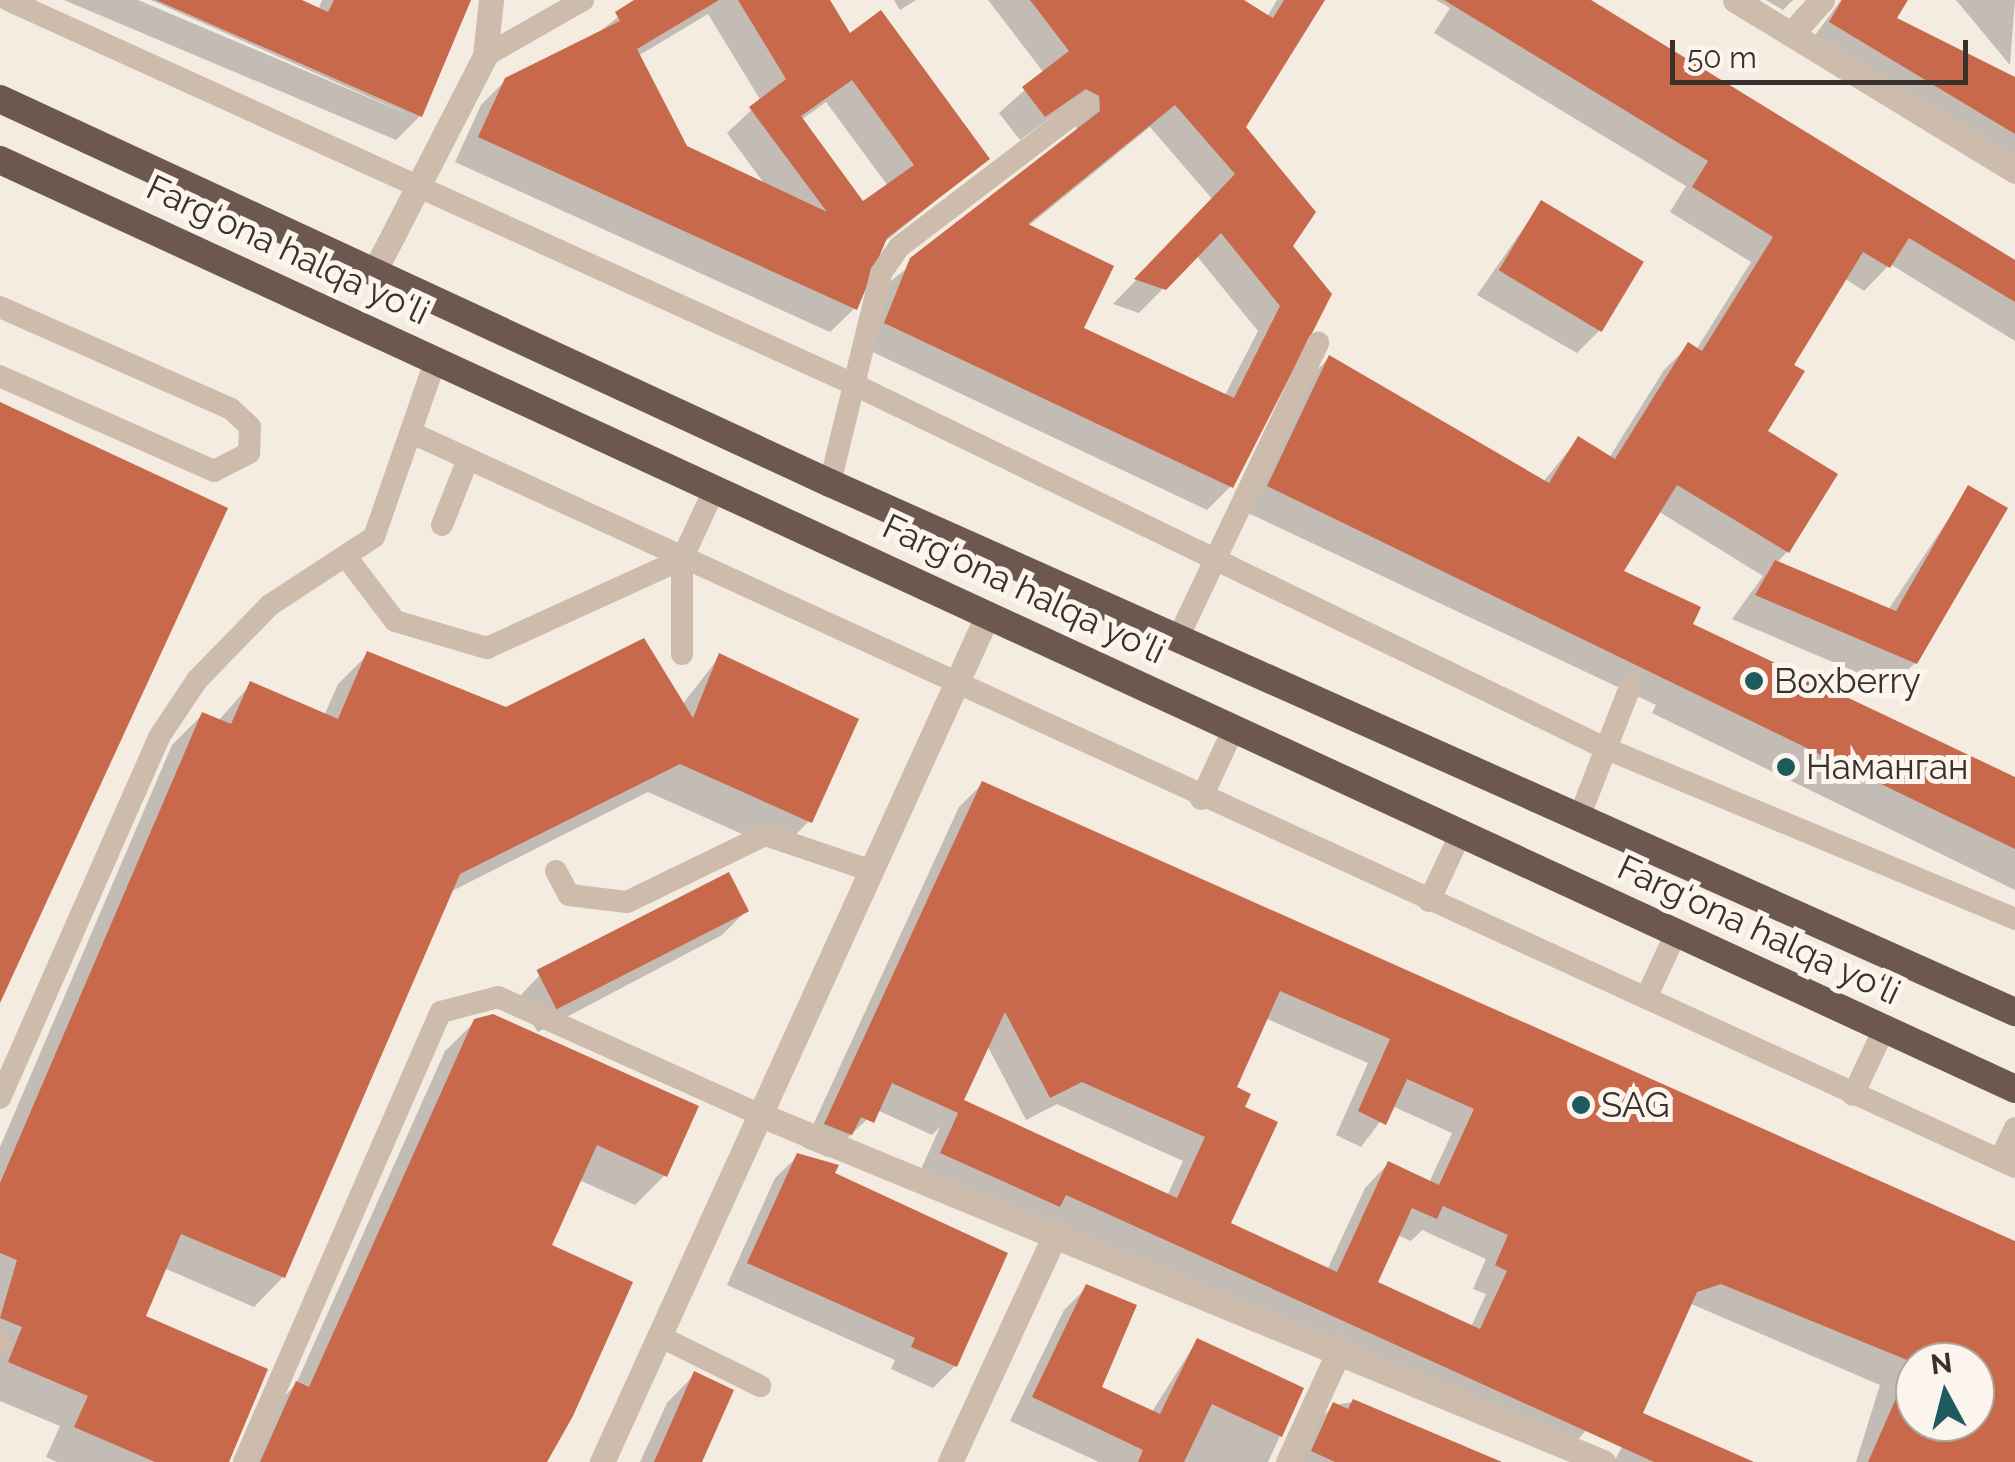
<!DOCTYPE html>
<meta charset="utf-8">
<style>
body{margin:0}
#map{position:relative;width:2015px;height:1462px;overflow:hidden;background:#f4ebe1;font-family:Raleway,sans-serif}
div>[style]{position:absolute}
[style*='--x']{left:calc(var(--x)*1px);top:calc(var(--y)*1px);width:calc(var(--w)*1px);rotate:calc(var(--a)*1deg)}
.shadow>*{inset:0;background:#0003}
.building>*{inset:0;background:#c8694b;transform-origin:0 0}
.service>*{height:22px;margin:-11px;padding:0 11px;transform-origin:11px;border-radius:11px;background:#cdbbac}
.minor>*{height:25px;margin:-12.5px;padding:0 12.5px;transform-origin:12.5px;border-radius:12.5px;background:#cdbbac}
.tertiary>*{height:25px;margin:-12.5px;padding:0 12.5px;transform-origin:12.5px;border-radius:12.5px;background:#cdbbac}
.trunk>*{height:28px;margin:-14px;padding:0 14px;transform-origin:14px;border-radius:14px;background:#6c584f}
.dots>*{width:28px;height:28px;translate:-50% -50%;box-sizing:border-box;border:5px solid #fbf5ee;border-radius:50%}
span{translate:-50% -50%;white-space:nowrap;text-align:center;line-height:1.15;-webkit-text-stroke:10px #fbf5ee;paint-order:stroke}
.street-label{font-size:35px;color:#3b302b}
.poi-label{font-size:35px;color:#3b302b}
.left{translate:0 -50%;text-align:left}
.north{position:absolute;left:1895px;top:1342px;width:100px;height:100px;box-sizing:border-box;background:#fbf5ee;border:2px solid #aea6a0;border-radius:50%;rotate:353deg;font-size:28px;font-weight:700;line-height:40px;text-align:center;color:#3b302b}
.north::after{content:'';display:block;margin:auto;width:35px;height:45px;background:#1f5a5e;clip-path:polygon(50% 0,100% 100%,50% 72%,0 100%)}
.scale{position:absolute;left:1670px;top:40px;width:298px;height:45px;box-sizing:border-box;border:5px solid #3b302b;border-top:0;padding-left:12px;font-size:30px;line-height:35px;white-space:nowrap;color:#3b302b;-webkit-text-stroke:8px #fbf5ee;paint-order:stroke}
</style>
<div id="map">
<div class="shadow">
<div style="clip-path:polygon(64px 0,138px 0,412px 116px,151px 0,296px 0,318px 10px,322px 0,462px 0,420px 116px,396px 140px)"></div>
<div style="clip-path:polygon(evenodd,639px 0,827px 0,850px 36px,987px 159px,881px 245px,855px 308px,830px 332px,455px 162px,481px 105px,506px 80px,592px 38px,639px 0,708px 14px,761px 101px,727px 133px,766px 186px,685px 148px,638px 56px,708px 14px,639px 0,826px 102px,888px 186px,863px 204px,801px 120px,826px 102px)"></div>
<div style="clip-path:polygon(894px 0,916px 0,900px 10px)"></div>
<div style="clip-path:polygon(evenodd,988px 0,1239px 0,1267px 17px,1277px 0,1322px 0,1243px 127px,1290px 246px,1329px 294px,1231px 486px,1207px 510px,862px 347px,886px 285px,1077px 131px,1075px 118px,1058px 112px,1020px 140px,999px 113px,1044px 73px,988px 0,1150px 127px,1213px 200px,1113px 304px,1139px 313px,1196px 255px,1258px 331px,1224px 397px,1081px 329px,1027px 227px,1150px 127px)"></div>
<div style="clip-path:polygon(1436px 0,1586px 0,2015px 263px,2015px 341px,1890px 264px,1864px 291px,1844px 278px,1790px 366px,1764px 432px,1787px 552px,1776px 563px,1888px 610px,1969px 488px,1915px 663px,1891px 687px,1732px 619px,1763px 576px,1658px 511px,1621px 572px,1690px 626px,2015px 780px,2015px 890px,1652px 713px,1656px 705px,1244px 511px,1305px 382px,1329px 358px,1543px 482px,1578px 439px,1609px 458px,1664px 370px,1688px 346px,1696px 350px,1751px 262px,1670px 212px,1686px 186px,1434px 33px,1450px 8px)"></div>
<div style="clip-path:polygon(1766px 0,1793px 0,1783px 10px)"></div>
<div style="clip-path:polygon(1841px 0,1905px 0,1894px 19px,2015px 80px,2015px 171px,1807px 46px)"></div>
<div style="clip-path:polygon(1956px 0,2015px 0,2010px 65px)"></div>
<div style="clip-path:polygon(1541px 203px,1601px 329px,1577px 353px,1477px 295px)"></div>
<div style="clip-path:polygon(368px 654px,506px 709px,682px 705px,720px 656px,809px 821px,780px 851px,648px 792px,450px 892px,283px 1277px,254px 1307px,164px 1268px,142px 1318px,228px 1462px,57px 1462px,46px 1457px,60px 1426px,0 1401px,0 1147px,172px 745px,202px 715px,218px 721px,251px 684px,324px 716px,338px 684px)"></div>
<div style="clip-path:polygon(evenodd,982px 784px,2015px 1243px,2015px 1462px,1856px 1462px,1880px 1385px,1689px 1303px,1565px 1456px,918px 1176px,940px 1127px,932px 1135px,877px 1110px,827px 1157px,803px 1147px,959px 807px,982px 784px,1265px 1018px,1368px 1063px,1336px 1135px,1361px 1147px,1392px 1106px,1452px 1133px,1429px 1183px,1388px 1164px,1365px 1188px,1327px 1270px,1228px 1224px,1241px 1108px,1234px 1089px,1265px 1018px,982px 784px,987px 1045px,1026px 1120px,1057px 1104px,1183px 1161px,1167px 1196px,965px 1103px,957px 1111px,987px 1045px,982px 784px,1422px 1230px,1486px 1259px,1473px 1289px,1486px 1294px,1471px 1327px,1375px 1283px,1397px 1235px,1411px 1241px,1422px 1230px,982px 784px,1915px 1362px,1975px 1362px,1975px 1422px,1915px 1422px,1915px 1362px)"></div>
<div style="clip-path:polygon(746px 911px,722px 935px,538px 1032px,516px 1000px,540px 975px)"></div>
<div style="clip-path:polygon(476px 1021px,665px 1175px,635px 1205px,579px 1180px,549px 1247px,630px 1283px,547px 1462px,242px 1462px,267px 1414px,296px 1384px,445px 1051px)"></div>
<div style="clip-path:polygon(798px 1156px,832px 1174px,955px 1366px,933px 1388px,891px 1369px,895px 1360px,727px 1285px,775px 1178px)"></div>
<div style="clip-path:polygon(1087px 1287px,1099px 1388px,1151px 1413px,1197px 1341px,1301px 1390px,1268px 1462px,1099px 1462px,1010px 1421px,1064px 1310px)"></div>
<div style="clip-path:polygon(695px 1374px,699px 1462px,640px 1462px,667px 1403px)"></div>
<div style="clip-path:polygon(1353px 1402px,1493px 1462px,1295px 1462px,1311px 1428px,1334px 1405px)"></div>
<div style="clip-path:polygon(1625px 1441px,1749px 1462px,1614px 1462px)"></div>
</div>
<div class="building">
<div style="clip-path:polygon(156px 0,302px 0,328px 12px,334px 0,471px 0,422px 117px)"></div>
<div style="clip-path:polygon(evenodd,634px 0,719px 0,637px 49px,687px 146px,827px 212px,749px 107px,786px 79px,738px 0,830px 0,850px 33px,881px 10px,990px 159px,887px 238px,857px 310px,478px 137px,505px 78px,620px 21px,615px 12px,634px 0,852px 80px,914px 165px,863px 201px,801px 116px,852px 80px)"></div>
<div style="clip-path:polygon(evenodd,1030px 0,1244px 0,1273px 18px,1284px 0,1325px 0,1246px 127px,1316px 212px,1293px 246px,1332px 294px,1233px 488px,884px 323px,910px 258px,1100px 111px,1099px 96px,1086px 89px,1045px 117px,1022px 87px,1069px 51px,1030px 0,1175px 105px,1235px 174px,1134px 279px,1166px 290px,1221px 233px,1280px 306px,1234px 398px,1084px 328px,1114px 266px,1028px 224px,1175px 105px)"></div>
<div style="clip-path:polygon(1444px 0,1591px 0,2015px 260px,2015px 302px,1909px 238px,1890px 268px,1863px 252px,1794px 365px,1805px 371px,1768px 431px,1838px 474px,1789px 553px,1677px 485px,1624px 571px,1701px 607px,1693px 624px,2015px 777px,2015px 849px,1267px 486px,1329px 355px,1549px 483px,1578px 436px,1615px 459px,1688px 342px,1702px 351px,1773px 237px,1692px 187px,1708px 161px)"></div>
<div style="clip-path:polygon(1842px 0,1908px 0,1897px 18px,2015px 77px,2015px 134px,1829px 22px)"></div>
<div style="left:1541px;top:200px;width:120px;height:82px;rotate:31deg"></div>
<div style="clip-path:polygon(0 402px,228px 508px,0 1003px)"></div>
<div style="clip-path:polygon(1968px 485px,2008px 508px,1917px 664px,1755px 595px,1775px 560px,1896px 611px)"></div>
<div style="clip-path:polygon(644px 638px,693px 718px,719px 653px,859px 719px,812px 823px,680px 764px,460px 874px,285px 1278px,181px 1234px,146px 1316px,268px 1369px,229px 1462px,155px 1462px,74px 1427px,88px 1396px,8px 1362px,22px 1327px,0 1318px,17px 1260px,0 1253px,0 1183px,202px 712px,231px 724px,250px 681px,338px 719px,367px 651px,506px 707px)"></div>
<div style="clip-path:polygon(evenodd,982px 781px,2015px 1241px,2015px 1462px,1868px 1462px,1912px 1362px,1721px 1284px,1697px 1292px,1643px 1413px,1754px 1462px,1654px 1462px,1066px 1195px,1060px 1207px,940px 1153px,964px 1100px,1177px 1198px,1205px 1137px,1082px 1082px,1050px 1098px,1005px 1012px,958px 1113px,892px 1083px,874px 1123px,861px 1117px,852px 1135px,824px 1124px,982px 781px,1280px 991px,1390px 1039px,1358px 1111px,1386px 1125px,1407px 1079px,1474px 1109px,1439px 1185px,1388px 1161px,1337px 1272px,1231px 1223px,1278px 1122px,1245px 1107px,1251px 1094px,1237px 1087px,1280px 991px,982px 781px,1443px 1206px,1508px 1235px,1495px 1265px,1507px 1271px,1480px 1329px,1378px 1282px,1412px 1208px,1437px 1219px,1443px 1206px,982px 781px,1915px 1362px,1975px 1362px,1975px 1422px,1915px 1422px,1915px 1362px)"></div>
<div style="left:729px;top:872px;width:44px;height:216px;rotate:63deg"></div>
<div style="clip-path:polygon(493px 1014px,699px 1106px,667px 1177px,597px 1145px,552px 1245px,633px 1282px,573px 1416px,547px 1462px,260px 1462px,296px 1381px,309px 1387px,474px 1019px)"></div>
<div style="clip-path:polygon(797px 1153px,839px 1165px,835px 1173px,1008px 1253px,957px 1367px,911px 1347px,915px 1338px,747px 1263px)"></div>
<div style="clip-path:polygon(1086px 1284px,1137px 1305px,1102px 1387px,1160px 1414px,1197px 1338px,1304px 1388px,1282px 1437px,1212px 1404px,1184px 1462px,1138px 1462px,1143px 1450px,1032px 1397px)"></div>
<div style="clip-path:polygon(694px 1371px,734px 1390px,702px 1462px,654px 1462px)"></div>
<div style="clip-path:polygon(1353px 1399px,1502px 1462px,1335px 1462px,1311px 1451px,1333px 1402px,1348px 1409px)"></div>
</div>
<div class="service">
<div style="--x:8;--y:0;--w:930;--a:24.44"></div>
<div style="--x:855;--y:385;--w:835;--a:25.83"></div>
<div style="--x:1607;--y:749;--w:442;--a:22.6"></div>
<div style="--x:485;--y:56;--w:113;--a:-29.7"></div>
<div style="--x:0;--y:307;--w:253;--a:23.8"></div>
<div style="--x:231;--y:409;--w:26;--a:43"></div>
<div style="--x:250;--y:427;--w:26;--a:92"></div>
<div style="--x:249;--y:453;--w:39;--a:153"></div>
<div style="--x:214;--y:471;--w:234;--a:-156.1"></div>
<div style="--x:412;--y:433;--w:1763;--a:24.6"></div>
<div style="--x:830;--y:483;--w:216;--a:-76.3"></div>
<div style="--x:881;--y:273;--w:32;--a:-55"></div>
<div style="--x:899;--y:247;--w:236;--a:-37.3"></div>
<div style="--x:442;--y:525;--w:71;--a:-68.5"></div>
<div style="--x:347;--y:558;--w:79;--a:52.7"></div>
<div style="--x:395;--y:621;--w:96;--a:16.4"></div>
<div style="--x:487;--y:648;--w:214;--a:-24.5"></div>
<div style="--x:682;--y:559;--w:78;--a:-65.1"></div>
<div style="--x:1178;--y:638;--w:327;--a:-64.6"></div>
<div style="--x:682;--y:654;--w:95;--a:-90"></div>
<div style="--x:1201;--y:799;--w:78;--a:-65.1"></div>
<div style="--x:1578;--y:820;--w:143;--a:-68.6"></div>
<div style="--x:556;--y:871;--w:27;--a:62"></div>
<div style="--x:569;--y:895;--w:58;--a:6.9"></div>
<div style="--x:627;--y:902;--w:153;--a:-25.9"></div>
<div style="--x:765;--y:835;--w:113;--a:18.6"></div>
<div style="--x:1429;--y:901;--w:75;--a:-64.8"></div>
<div style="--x:1646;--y:998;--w:72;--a:-65.2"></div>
<div style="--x:1853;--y:1095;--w:73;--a:-64.8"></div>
<div style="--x:0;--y:1098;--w:394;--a:-66.2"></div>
<div style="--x:159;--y:737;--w:69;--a:-56.3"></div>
<div style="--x:197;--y:680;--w:105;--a:-45.8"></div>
<div style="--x:270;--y:605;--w:124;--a:-33.2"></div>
<div style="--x:374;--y:537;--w:188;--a:-70.8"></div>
<div style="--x:2000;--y:1160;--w:35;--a:-65"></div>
<div style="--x:659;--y:1336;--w:113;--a:26.3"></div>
<div style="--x:0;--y:1342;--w:1;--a:0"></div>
<div style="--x:244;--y:1462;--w:491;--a:-66.4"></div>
<div style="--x:441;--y:1012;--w:59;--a:-14.7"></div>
<div style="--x:498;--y:997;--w:288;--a:24.2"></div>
</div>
<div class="minor">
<div style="--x:1791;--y:34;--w:46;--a:-47.6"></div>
<div style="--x:374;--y:272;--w:243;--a:-62.8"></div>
<div style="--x:485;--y:56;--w:56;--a:-83.9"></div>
<div style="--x:761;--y:1115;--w:911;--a:22.4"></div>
<div style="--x:602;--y:1462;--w:932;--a:-65.53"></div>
<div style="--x:950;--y:1462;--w:252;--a:-65.2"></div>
<div style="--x:1288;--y:1462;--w:127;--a:-65.3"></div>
</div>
<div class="tertiary">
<div style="--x:1735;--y:0;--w:328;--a:31.4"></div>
</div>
<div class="trunk">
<div style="--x:0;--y:99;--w:915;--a:24.83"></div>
<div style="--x:830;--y:483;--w:1298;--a:24.06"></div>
<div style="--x:0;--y:160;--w:2219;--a:24.75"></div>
</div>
<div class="dots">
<div style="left:1754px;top:681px;background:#1f5a5e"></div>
<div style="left:1786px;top:767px;background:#1f5a5e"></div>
<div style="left:1581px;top:1105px;background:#1f5a5e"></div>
</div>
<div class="street-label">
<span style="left:288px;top:250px;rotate:25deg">Farg‘ona halqa yo‘li</span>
<span style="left:1024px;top:589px;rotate:25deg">Farg‘ona halqa yo‘li</span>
<span style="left:1759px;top:930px;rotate:25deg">Farg‘ona halqa yo‘li</span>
</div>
<div class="poi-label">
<span class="left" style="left:1774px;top:681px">Boxberry</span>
<span class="left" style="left:1806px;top:767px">Наманган</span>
<span class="left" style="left:1601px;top:1105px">SAG</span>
</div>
<div class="north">N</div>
<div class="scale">50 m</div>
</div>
